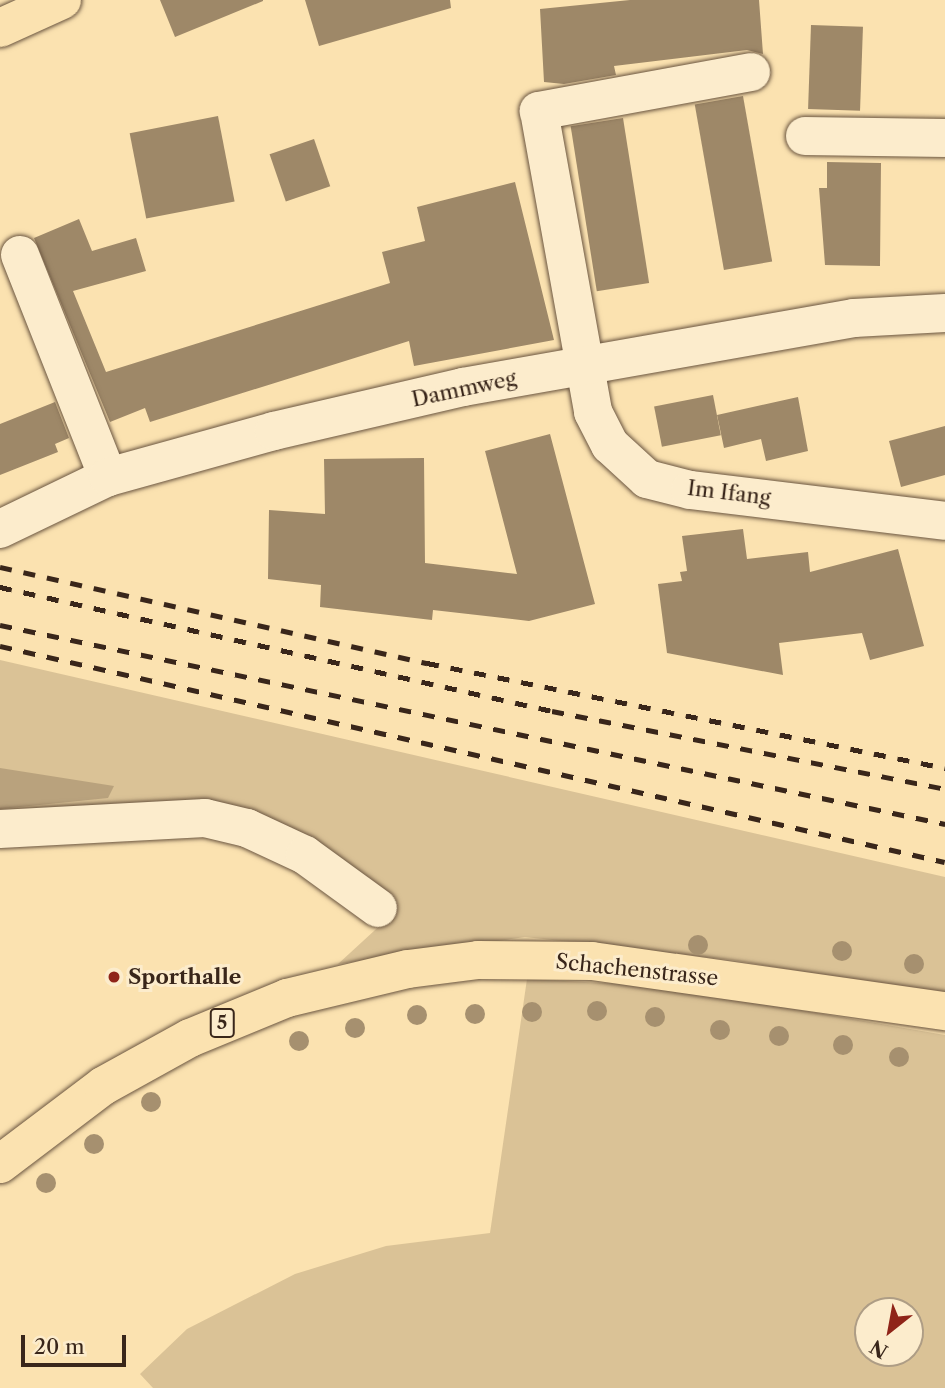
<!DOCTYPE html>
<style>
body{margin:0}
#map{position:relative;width:945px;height:1388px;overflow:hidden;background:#fbe2b0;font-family:"Libre Caslon Text",serif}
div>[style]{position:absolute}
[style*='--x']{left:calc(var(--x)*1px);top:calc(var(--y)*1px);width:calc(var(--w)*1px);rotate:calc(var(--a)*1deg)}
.green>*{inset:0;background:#dac296}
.water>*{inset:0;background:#b9a27d}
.building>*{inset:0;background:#9e8868;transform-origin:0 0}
.roads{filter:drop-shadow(0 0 2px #6a5540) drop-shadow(0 0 2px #6a5540)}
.minor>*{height:38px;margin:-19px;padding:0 19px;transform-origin:19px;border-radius:19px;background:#fceccc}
.major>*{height:38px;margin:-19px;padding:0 19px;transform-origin:19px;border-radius:19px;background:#fbe2b0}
.rail>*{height:5px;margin-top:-2.5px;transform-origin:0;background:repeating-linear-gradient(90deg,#39261a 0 12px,transparent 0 24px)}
.trees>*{width:20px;height:20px;margin:-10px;border-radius:50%;background:#a6906f}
.dots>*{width:19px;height:19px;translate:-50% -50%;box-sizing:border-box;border:4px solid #fceccc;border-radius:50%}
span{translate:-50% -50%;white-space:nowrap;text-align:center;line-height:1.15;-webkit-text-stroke:6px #fceccc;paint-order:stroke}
.shield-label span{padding:2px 5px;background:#fceccc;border:2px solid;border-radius:5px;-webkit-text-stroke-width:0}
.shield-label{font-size:19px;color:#39261a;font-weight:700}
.street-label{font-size:21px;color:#39261a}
.poi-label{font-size:21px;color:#39261a;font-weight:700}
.left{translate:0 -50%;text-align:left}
.north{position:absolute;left:854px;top:1297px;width:70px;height:70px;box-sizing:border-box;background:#fceccc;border:2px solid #ae9d85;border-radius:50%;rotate:211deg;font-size:19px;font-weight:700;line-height:28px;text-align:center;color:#39261a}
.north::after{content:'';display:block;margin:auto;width:24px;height:32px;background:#8f2418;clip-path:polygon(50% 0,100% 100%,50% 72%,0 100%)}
.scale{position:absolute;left:21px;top:1335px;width:105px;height:32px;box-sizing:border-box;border:4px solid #39261a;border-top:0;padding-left:9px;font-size:21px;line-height:24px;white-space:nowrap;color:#39261a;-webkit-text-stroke:5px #fceccc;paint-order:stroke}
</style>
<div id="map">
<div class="green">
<div style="clip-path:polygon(0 660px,945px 877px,945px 995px,732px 960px,525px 937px,338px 964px,387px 919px,241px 814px,0 821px)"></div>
<div style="clip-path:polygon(evenodd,527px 979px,661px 986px,945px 1035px,945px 1388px,153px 1388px,140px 1374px,187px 1329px,295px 1274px,386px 1246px,490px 1233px,527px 979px,868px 1311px,910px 1311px,910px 1353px,868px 1353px,868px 1311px)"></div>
</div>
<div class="water">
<div style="clip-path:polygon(0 768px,114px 786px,108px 798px,0 809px)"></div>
</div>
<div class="building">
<div style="clip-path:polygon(160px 0,263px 0,263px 1px,175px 37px)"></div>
<div style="clip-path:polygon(305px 0,450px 0,451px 8px,319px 46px)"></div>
<div style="clip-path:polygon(630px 0,759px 0,763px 54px,747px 50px,614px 66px,616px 75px,564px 84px,544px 82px,540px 9px)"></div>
<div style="left:811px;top:25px;width:52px;height:84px;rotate:2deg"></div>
<div style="left:743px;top:96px;width:168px;height:49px;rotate:80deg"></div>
<div style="left:218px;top:116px;width:87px;height:90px;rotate:79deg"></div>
<div style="left:623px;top:118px;width:167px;height:53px;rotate:81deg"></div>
<div style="left:314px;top:139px;width:50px;height:47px;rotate:71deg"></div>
<div style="clip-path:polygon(827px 162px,881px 163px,880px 266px,825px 265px,819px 188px,827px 188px)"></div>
<div style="clip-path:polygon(515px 182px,554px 340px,414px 366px,409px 341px,150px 422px,145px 408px,110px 422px,34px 238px,79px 219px,92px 251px,136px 238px,146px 271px,73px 291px,106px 372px,390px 283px,382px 252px,425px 241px,417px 207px)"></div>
<div style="left:713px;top:395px;width:41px;height:60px;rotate:79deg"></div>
<div style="clip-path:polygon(798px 397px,808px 451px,766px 461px,761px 439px,724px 448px,717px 415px)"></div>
<div style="clip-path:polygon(55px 402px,69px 438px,55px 444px,58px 452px,0 475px,0 424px)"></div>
<div style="clip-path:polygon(945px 426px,945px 475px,901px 487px,889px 441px)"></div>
<div style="clip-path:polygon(550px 434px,595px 604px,529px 621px,433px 610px,432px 620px,320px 607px,321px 585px,268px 579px,269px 510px,325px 514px,324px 459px,424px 458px,425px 563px,517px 574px,485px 451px)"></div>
<div style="clip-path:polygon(743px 529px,747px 559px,808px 552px,810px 572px,898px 549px,924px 646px,870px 660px,862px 633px,779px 643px,783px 675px,667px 653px,658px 584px,682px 581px,680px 572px,687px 571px,682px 536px)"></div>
</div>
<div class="roads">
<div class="minor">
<div style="--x:751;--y:72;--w:216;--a:169.6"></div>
<div style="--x:539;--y:111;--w:306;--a:79.8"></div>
<div style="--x:593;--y:412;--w:37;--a:63"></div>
<div style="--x:610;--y:445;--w:50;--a:42.6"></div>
<div style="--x:647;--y:479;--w:44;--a:14.3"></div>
<div style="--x:690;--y:490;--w:257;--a:6.9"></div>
<div style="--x:805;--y:136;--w:140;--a:0.8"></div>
<div style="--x:20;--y:255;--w:239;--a:68.4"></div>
<div style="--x:0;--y:529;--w:120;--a:-25.7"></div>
<div style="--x:108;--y:477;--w:172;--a:-15.5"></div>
<div style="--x:274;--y:431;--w:194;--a:-13.1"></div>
<div style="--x:463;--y:387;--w:397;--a:-10"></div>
<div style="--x:854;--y:318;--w:91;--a:-3.1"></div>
<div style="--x:0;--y:829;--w:205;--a:-3.1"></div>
<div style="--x:205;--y:818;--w:43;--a:13.4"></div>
<div style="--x:247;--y:828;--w:64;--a:25"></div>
<div style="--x:305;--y:855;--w:90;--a:36"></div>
</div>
<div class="major">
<div style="--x:0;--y:28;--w:68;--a:-24.3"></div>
<div style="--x:0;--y:1164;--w:129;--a:-37.1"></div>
<div style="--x:103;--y:1086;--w:99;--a:-28.9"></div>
<div style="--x:190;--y:1038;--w:105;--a:-22.4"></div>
<div style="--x:287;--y:998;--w:124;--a:-13.5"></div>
<div style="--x:408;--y:969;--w:71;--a:-7.3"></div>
<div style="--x:478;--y:960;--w:114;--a:0.5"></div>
<div style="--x:592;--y:961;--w:357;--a:8.1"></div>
</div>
</div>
<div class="rail">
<div style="--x:0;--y:567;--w:438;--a:12.7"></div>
<div style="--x:427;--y:663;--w:529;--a:11.46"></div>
<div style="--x:0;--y:587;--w:566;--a:12.66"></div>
<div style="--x:552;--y:711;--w:401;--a:11.2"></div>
<div style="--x:0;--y:625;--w:966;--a:11.89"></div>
<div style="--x:0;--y:646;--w:969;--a:12.88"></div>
</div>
<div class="trees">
<div style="left:698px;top:945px"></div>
<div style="left:842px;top:951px"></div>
<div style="left:914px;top:964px"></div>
<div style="left:597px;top:1011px"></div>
<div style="left:532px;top:1012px"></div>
<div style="left:475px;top:1014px"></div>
<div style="left:417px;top:1015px"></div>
<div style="left:655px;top:1017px"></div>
<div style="left:355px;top:1028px"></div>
<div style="left:720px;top:1030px"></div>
<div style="left:779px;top:1036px"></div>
<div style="left:299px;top:1041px"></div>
<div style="left:843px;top:1045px"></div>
<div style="left:899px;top:1057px"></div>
<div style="left:151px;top:1102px"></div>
<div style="left:94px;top:1144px"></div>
<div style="left:46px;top:1183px"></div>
</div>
<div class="dots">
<div style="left:114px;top:977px;background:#8f2418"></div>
</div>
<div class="shield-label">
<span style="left:222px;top:1023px">5</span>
</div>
<div class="street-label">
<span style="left:464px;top:389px;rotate:-12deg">Dammweg</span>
<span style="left:729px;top:493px;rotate:7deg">Im Ifang</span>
<span style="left:637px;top:970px;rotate:6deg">Schachenstrasse</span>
</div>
<div class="poi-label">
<span class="left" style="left:128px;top:977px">Sporthalle</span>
</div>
<div class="north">N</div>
<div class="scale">20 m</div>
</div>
